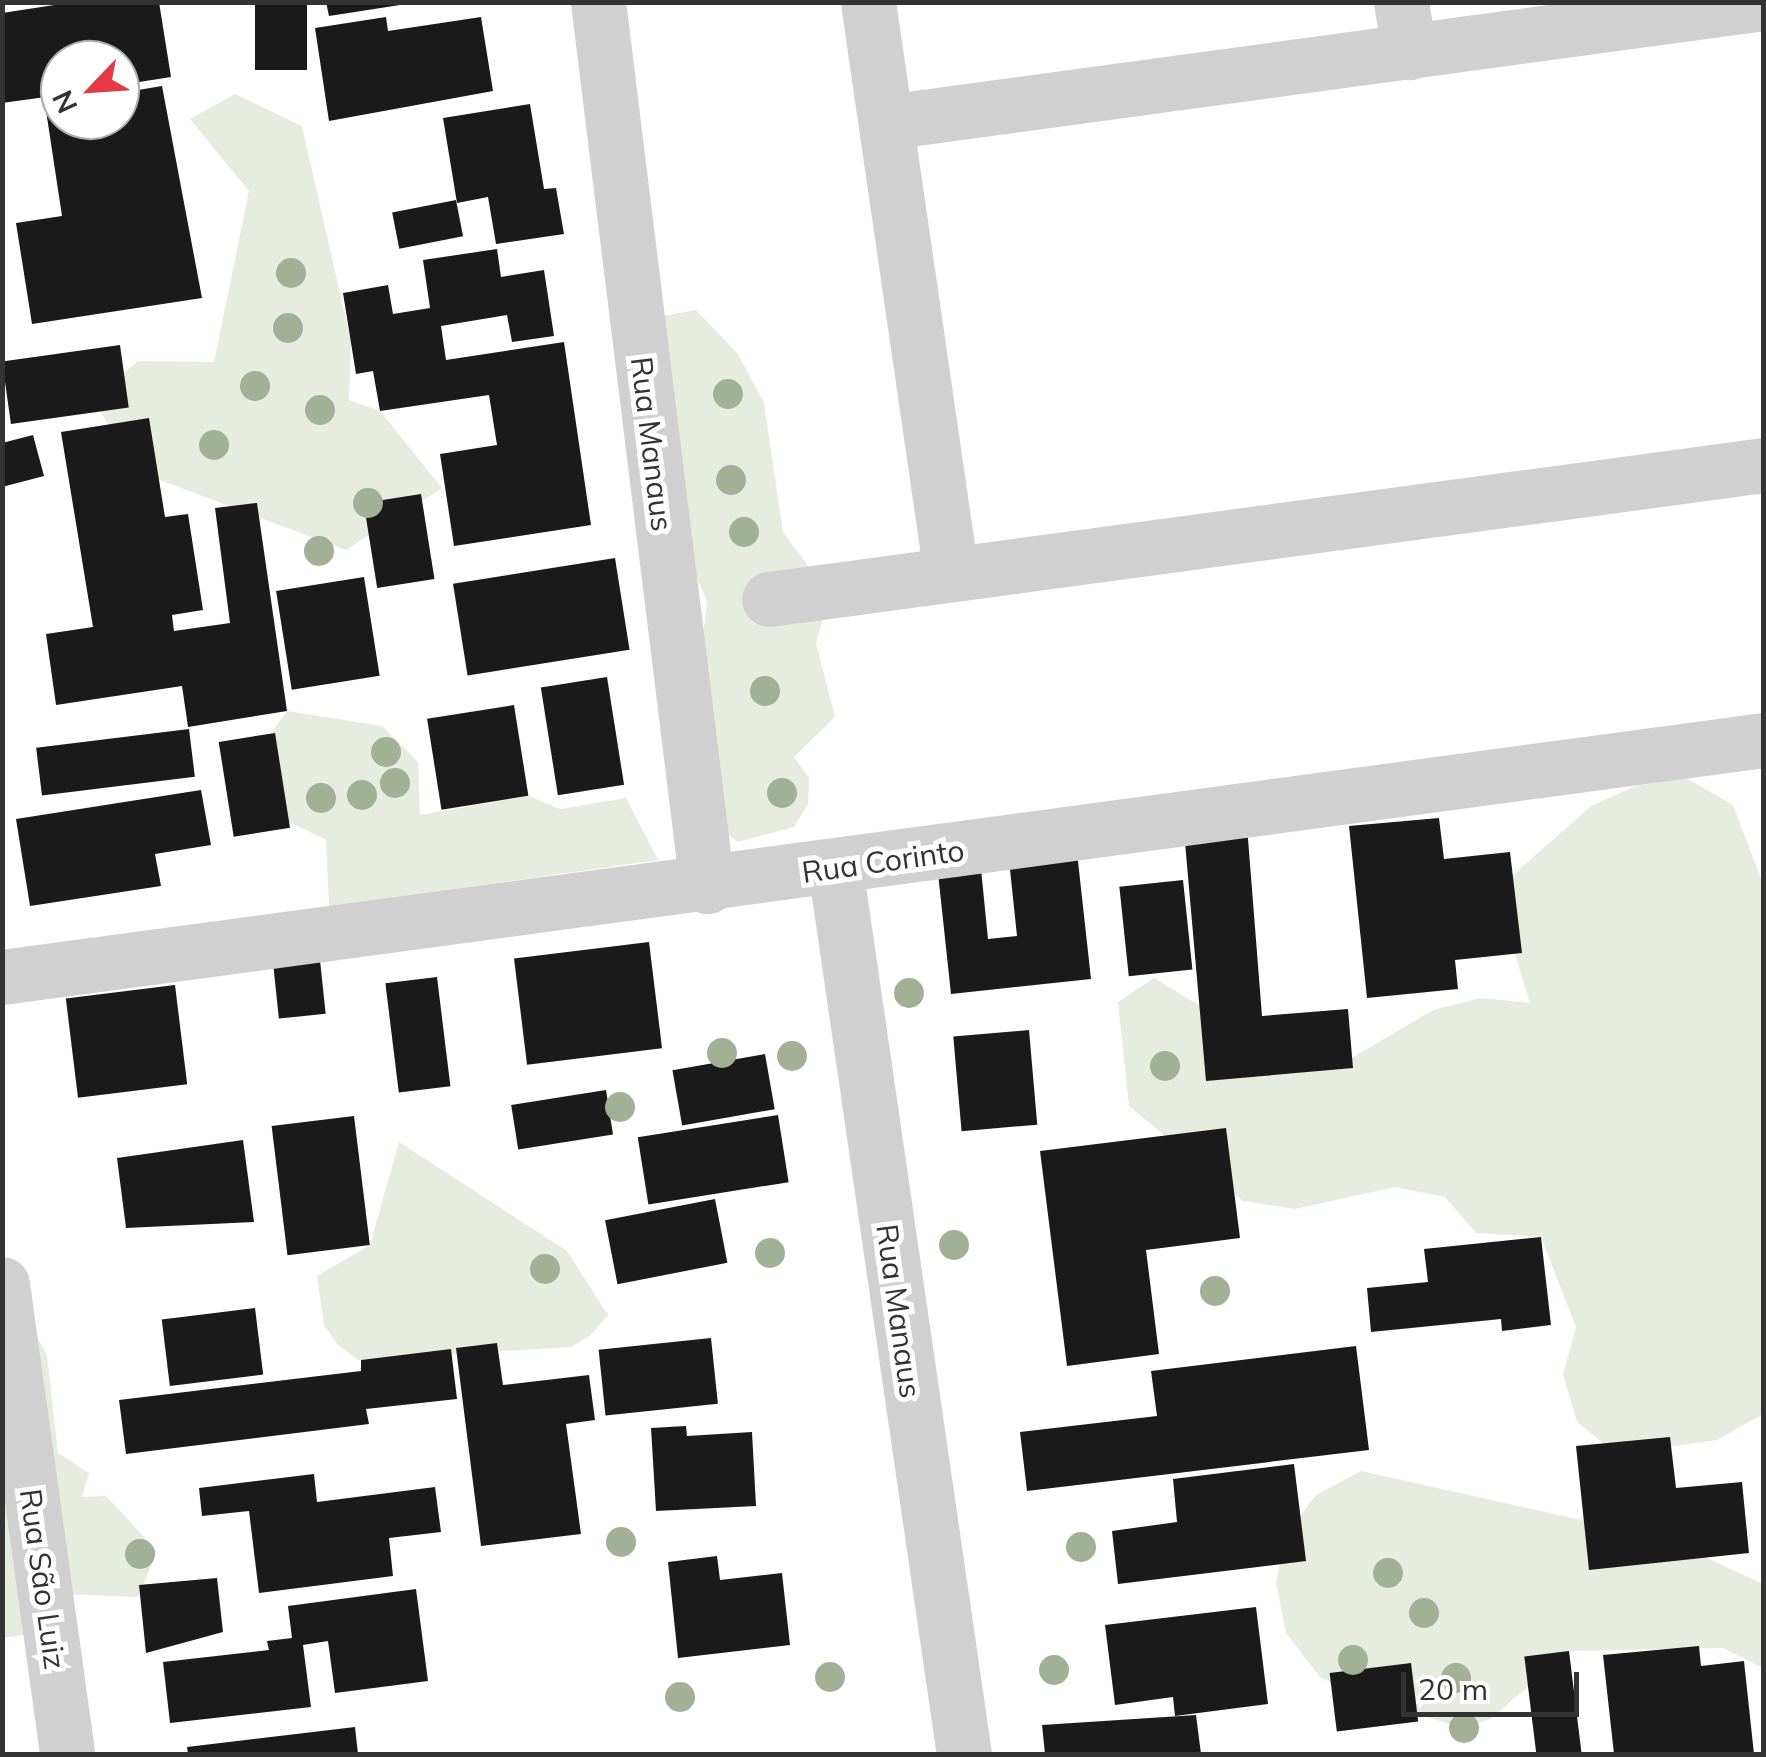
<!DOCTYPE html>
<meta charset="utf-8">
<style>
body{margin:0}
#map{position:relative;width:1766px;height:1757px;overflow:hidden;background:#fff;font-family:Mulish,sans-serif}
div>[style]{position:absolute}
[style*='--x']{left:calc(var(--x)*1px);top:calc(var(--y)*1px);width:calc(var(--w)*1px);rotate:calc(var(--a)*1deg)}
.green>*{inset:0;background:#e6ecdf}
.building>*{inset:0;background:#1a1a1a;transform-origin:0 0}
.minor>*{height:55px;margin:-27.5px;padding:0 27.5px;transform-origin:27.5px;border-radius:27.5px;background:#d0d0d0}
.trees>*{width:30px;height:30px;margin:-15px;border-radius:50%;background:#a2b095}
span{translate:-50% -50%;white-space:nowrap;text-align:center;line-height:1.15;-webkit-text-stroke:10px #fff;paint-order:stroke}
.street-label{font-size:30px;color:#333}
.frame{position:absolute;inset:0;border:5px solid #333;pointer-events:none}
.north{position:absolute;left:40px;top:40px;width:100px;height:100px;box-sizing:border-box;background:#fff;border:2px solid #adadad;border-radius:50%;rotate:245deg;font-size:28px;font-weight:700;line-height:40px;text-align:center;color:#333}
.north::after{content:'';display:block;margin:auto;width:35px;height:45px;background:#e63946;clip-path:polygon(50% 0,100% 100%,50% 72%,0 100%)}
.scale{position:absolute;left:1401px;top:1672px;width:178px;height:45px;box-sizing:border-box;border:5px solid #333;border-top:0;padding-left:12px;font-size:30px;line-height:35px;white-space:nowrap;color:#333;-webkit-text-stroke:8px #fff;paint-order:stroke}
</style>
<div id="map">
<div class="green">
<div style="clip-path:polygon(235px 94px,302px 126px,351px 342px,349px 400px,380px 411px,442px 488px,346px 550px,136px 471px,93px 399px,138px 361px,214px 362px,249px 191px,190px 119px)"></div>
<div style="clip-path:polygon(696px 310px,738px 354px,764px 403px,783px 532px,830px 595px,816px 643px,835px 717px,794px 757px,809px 778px,808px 804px,794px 827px,738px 842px,701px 815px,670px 660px,704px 628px,707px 602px,629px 417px,646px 319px)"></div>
<div style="clip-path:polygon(287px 711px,382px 726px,418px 762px,420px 815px,529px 796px,560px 809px,626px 798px,658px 860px,329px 907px,326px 840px,255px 805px,269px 736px)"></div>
<div style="clip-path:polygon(1686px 778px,1733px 805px,1763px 884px,1763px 1414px,1717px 1440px,1617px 1454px,1577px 1422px,1563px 1374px,1576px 1327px,1541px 1237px,1476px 1233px,1445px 1197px,1395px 1187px,1295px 1209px,1243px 1201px,1129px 1106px,1118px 1002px,1154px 978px,1294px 1063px,1345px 1062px,1433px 1010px,1481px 998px,1530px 1003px,1505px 922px,1513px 875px,1591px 806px,1635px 786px)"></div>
<div style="clip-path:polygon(399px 1142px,567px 1251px,608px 1315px,591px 1335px,571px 1347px,358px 1360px,338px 1345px,324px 1325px,317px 1276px,370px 1245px)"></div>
<div style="clip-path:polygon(2px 1309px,28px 1321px,47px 1355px,58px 1453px,89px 1473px,82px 1497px,106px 1496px,157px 1551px,138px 1597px,60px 1594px,38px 1633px,3px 1638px)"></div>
<div style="clip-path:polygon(1361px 1471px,1666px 1539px,1763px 1584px,1763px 1668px,1723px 1648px,1570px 1651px,1490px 1719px,1464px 1728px,1365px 1699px,1320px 1677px,1286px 1633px,1276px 1583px,1286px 1535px,1316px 1495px)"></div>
</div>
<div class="building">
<div style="clip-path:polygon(74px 2px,159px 2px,171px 77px,120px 85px,120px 60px,60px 60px,60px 95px,2px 103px,2px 13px)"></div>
<div style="left:255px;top:2px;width:52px;height:68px"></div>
<div style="clip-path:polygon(326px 2px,400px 2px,400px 5px,329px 16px)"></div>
<div style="clip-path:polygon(386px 17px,388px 31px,481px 17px,493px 91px,329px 121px,315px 28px)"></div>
<div style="clip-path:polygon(162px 86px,202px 298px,32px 324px,16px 223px,62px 216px,45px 104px,60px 101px,60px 120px,120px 120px,120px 93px)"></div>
<div style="clip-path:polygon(530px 104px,544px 189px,556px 188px,564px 234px,496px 244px,488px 197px,457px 203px,443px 118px)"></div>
<div style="left:456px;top:200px;width:37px;height:65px;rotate:79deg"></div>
<div style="clip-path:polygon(497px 249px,501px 277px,544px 270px,554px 336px,512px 342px,507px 315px,441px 326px,446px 360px,564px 342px,591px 525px,454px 546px,440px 454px,497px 445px,489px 395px,380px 411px,373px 371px,356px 374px,343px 293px,388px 285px,393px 314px,430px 308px,423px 260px)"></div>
<div style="left:120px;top:345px;width:63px;height:119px;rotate:82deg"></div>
<div style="clip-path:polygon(149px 418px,165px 517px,188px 514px,203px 610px,172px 615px,174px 631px,230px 623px,215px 508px,257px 503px,287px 711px,188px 727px,182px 686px,56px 705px,46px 634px,93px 627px,61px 432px)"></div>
<div style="clip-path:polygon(33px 435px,44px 476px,2px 487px,2px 443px)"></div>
<div style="left:421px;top:494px;width:86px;height:58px;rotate:81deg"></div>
<div style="left:615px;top:558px;width:93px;height:164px;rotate:81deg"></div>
<div style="left:364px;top:577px;width:100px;height:89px;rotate:81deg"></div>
<div style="left:607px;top:677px;width:109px;height:67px;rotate:81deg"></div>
<div style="left:514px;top:705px;width:92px;height:88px;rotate:81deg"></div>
<div style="left:189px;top:729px;width:48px;height:154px;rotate:83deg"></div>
<div style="left:275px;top:733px;width:96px;height:57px;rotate:81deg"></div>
<div style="clip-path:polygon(201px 790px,211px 845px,155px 854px,161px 886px,30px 906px,16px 819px)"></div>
<div style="clip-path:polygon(1439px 818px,1444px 859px,1510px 852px,1522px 953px,1455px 960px,1458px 989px,1367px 998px,1349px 826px)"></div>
<div style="clip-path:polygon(1247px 826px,1262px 1016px,1348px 1009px,1353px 1068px,1206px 1081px,1184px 831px)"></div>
<div style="clip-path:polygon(1077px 852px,1091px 979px,951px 994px,937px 864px,980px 859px,988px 939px,1017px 936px,1009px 860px)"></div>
<div style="left:1183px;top:880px;width:90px;height:64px;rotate:84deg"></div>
<div style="left:649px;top:942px;width:107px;height:136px;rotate:83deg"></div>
<div style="left:320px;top:960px;width:54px;height:47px;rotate:84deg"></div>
<div style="left:437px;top:977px;width:110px;height:52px;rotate:83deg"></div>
<div style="left:175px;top:985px;width:100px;height:110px;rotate:83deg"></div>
<div style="left:1029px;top:1030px;width:95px;height:76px;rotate:85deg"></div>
<div style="left:765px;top:1054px;width:56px;height:94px;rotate:80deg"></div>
<div style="left:606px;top:1090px;width:45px;height:96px;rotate:81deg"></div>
<div style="left:778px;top:1115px;width:68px;height:142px;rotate:81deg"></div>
<div style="left:354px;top:1116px;width:130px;height:83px;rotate:83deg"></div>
<div style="clip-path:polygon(1226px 1128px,1240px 1238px,1146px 1250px,1159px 1354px,1067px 1366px,1040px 1151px)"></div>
<div style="clip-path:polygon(243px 1140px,254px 1222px,126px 1228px,117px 1158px)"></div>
<div style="left:715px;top:1199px;width:65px;height:112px;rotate:79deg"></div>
<div style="clip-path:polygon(1541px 1237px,1551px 1325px,1502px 1331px,1501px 1319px,1371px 1332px,1367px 1288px,1428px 1282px,1424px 1249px)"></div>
<div style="left:255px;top:1308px;width:67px;height:94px;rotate:83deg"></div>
<div style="left:711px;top:1338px;width:66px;height:113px;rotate:84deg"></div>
<div style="clip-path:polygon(497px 1343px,503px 1385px,589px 1375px,595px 1420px,566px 1424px,581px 1534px,481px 1546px,456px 1348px)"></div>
<div style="clip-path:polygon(1356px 1346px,1369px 1450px,1027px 1491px,1020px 1432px,1157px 1416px,1151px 1371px)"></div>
<div style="clip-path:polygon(451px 1349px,457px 1399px,366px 1409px,369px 1424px,126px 1454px,119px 1400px,361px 1371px,361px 1360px)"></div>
<div style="clip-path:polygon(686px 1426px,687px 1436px,752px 1432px,756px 1506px,656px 1511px,651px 1428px)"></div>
<div style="clip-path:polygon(1670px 1437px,1676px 1488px,1742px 1482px,1749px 1553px,1589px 1570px,1576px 1446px)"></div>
<div style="clip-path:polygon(1294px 1464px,1306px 1561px,1118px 1584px,1112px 1531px,1177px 1522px,1173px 1479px)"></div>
<div style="clip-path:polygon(314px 1474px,317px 1502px,435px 1487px,441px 1532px,389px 1538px,393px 1576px,259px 1593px,249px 1511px,202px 1516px,199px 1488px)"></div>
<div style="clip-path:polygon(717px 1556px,720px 1580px,782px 1573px,790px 1645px,678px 1658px,668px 1562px)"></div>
<div style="clip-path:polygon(217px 1578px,223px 1632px,146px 1653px,139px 1585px)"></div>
<div style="clip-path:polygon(416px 1589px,428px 1681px,335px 1693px,328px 1641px,303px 1645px,311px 1707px,170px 1723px,163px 1662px,269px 1650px,267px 1641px,292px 1638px,288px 1606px)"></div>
<div style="clip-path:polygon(1256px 1607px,1268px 1704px,1175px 1716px,1173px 1697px,1115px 1705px,1105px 1625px)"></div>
<div style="clip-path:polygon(1699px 1646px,1701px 1666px,1744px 1661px,1754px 1754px,1614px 1754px,1603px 1655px)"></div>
<div style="left:1569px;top:1651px;width:104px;height:45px;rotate:83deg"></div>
<div style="left:1411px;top:1663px;width:59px;height:82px;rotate:83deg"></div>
<div style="clip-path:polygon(1196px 1715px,1201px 1754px,1045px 1754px,1042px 1725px)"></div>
<div style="clip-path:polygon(355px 1727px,358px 1754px,188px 1754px,187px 1747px)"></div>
</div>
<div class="minor">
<div style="--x:598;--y:2;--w:891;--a:82.97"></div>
<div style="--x:868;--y:2;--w:578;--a:81.74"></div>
<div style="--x:1401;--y:2;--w:51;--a:80.9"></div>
<div style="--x:886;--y:122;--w:886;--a:-7.72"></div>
<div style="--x:769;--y:599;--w:1004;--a:-7.67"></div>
<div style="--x:835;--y:867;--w:896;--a:81.73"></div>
<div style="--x:2;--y:977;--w:1778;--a:-7.66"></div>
<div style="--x:2;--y:1284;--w:474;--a:82.1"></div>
</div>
<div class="trees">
<div style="left:291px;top:273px"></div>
<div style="left:288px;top:328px"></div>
<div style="left:255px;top:386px"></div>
<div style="left:728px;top:394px"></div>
<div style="left:320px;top:410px"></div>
<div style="left:214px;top:445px"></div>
<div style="left:731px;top:480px"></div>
<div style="left:368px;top:503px"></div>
<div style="left:744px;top:532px"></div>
<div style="left:319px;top:551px"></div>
<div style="left:765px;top:691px"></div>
<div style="left:386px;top:752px"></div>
<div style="left:395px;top:783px"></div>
<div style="left:782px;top:793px"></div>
<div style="left:362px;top:795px"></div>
<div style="left:321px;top:798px"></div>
<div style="left:909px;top:993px"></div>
<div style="left:722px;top:1053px"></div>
<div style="left:792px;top:1056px"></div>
<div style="left:1165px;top:1066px"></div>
<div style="left:620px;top:1107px"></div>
<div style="left:954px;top:1245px"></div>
<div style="left:770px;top:1253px"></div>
<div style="left:545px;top:1269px"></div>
<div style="left:1215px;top:1291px"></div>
<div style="left:621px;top:1542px"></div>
<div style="left:1081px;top:1547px"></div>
<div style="left:140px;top:1554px"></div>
<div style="left:1388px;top:1573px"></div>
<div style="left:1424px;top:1613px"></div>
<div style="left:1353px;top:1660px"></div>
<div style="left:1054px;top:1670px"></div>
<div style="left:830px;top:1677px"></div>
<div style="left:1456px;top:1678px"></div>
<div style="left:680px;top:1697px"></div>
<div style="left:1464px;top:1728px"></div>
</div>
<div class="street-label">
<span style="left:652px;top:444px;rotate:83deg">Rua Manaus</span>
<span style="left:883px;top:861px;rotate:-8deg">Rua Corinto</span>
<span style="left:899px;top:1311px;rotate:82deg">Rua Manaus</span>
<span style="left:43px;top:1579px;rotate:82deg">Rua São Luiz</span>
</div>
<div class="frame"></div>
<div class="north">N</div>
<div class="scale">20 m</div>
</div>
